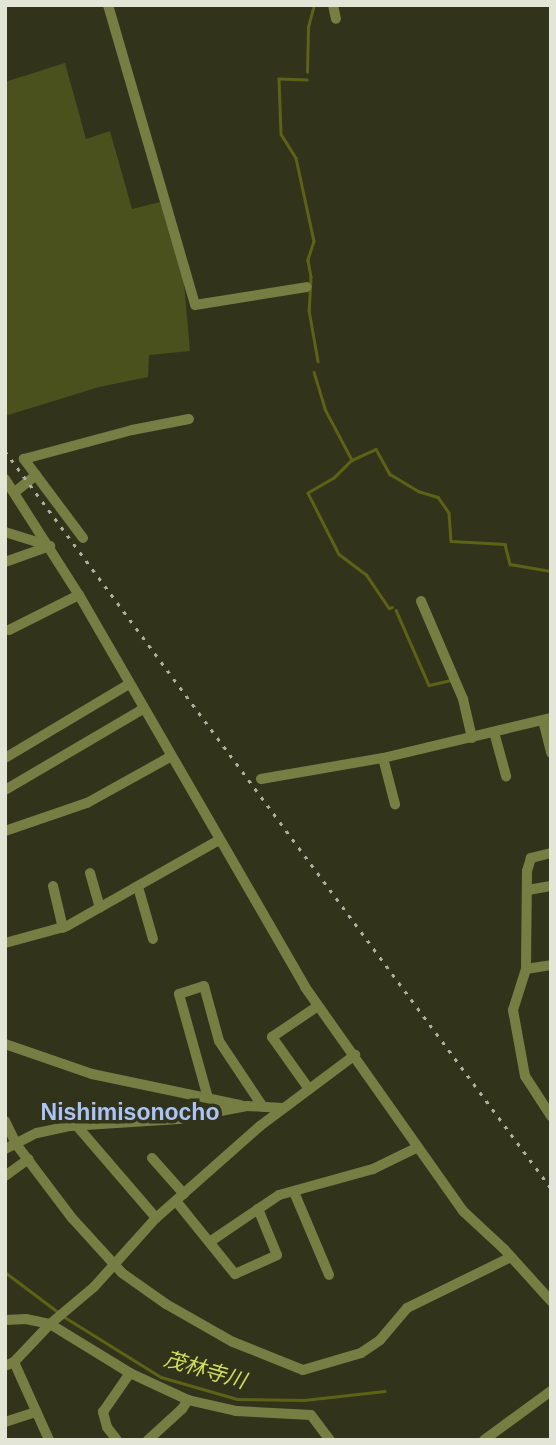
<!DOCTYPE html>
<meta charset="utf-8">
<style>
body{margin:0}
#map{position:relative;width:556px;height:1445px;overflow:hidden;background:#31341b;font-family:Arial,"Noto Sans JP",sans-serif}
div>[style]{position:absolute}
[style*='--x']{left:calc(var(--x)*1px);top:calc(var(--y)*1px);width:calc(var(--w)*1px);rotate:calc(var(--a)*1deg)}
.green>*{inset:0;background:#4b511c}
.stream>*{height:2.5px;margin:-1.25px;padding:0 1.25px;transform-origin:1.25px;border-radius:1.25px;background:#5c6316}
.minor>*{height:10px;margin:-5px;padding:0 5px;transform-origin:5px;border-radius:5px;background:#777e44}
.rail>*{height:2.5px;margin-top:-1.25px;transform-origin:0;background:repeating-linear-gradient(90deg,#aeb19f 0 3.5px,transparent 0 10.5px)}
span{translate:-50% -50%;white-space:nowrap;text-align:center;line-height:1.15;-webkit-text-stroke:7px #31341b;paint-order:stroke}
.water-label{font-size:21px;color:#d0df5f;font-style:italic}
.quarter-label{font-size:23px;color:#abc3f9;font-weight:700}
.frame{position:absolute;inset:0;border:7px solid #e3e6d7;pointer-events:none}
</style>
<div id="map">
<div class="green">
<div style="clip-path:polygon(65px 63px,86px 139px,110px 131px,132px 209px,160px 202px,184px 283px,190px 351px,149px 355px,148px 377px,99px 387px,5px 416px,5px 82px)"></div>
</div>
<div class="stream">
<div style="--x:307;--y:72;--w:45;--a:-88.7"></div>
<div style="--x:308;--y:27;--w:23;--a:-75"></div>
<div style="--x:307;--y:80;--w:28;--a:-178"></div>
<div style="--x:279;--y:79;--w:55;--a:87.9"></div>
<div style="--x:281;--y:134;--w:28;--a:58"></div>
<div style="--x:296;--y:158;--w:85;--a:77.8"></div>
<div style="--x:314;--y:241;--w:20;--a:108"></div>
<div style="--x:308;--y:260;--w:17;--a:80"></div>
<div style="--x:311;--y:277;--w:33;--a:93"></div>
<div style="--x:309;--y:310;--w:52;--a:80"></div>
<div style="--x:314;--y:372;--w:39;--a:73"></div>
<div style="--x:325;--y:409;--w:58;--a:62.1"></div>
<div style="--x:352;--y:460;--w:25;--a:135"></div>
<div style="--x:334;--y:478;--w:30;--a:150"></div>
<div style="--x:308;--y:493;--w:68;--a:63.1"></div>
<div style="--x:339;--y:554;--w:34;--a:37"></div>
<div style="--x:366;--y:574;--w:41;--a:55.9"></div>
<div style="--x:389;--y:608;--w:3;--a:-18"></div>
<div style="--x:352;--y:460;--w:26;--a:-25"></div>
<div style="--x:376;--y:449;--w:29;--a:61"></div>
<div style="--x:390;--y:474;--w:33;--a:31"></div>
<div style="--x:418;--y:491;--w:21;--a:17"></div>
<div style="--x:438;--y:497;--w:19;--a:55"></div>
<div style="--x:449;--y:513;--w:28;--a:86"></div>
<div style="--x:451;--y:541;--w:54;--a:3.2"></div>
<div style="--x:505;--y:544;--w:21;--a:76"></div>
<div style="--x:510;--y:564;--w:42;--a:9.7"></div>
<div style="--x:396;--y:610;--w:82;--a:66.3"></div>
<div style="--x:429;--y:685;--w:22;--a:-13"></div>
<div style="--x:5;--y:1272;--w:66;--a:37"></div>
<div style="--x:63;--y:1316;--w:115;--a:31.9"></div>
<div style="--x:161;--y:1377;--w:79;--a:16.1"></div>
<div style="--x:237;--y:1399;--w:67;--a:0.9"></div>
<div style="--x:304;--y:1400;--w:81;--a:-6.3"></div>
</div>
<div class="minor">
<div style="--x:108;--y:5;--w:312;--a:73.8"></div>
<div style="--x:195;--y:305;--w:113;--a:-9.1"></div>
<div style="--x:333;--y:5;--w:14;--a:78"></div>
<div style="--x:5;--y:479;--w:138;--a:57.5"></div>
<div style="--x:79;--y:595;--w:452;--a:60"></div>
<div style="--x:305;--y:987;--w:274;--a:54.8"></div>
<div style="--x:463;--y:1211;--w:56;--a:42.8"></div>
<div style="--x:504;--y:1249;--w:70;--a:47.9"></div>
<div style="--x:15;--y:492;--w:27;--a:-39"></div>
<div style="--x:5;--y:532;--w:47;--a:17.3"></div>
<div style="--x:83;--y:538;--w:99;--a:-126.8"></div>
<div style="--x:24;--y:459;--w:112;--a:-15"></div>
<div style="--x:132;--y:430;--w:58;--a:-10.9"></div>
<div style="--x:5;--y:562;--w:48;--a:-19.6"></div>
<div style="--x:421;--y:601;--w:107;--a:66.8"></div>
<div style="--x:463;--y:699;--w:40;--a:77"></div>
<div style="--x:9;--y:630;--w:78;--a:-26.6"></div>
<div style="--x:543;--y:720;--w:34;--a:76"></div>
<div style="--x:494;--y:732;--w:46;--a:74.7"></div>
<div style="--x:5;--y:758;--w:144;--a:-30.8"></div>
<div style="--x:383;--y:758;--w:48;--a:75.4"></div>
<div style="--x:261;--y:779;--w:124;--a:-9.8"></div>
<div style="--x:383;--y:758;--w:173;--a:-13.4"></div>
<div style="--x:5;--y:790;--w:160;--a:-30.4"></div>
<div style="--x:5;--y:831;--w:87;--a:-18.9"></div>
<div style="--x:87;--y:803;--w:95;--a:-29"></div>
<div style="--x:551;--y:853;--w:21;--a:166"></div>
<div style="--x:531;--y:858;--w:14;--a:107"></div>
<div style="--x:527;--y:871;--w:98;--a:90.6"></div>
<div style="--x:526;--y:969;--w:43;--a:107.6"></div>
<div style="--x:513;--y:1010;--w:67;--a:79.7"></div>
<div style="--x:525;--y:1076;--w:48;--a:57"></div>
<div style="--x:90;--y:873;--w:36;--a:74"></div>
<div style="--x:53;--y:886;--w:43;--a:76.6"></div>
<div style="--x:138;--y:887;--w:54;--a:73.9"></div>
<div style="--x:528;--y:890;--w:23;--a:-10"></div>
<div style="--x:5;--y:943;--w:64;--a:-15.3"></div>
<div style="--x:67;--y:926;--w:175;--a:-29.5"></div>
<div style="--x:526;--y:969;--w:25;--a:-9"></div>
<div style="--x:5;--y:1044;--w:92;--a:19"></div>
<div style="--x:92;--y:1074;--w:152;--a:11.8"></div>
<div style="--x:309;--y:1089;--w:64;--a:-125.4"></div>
<div style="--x:272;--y:1037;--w:55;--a:-34"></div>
<div style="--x:208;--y:1098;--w:108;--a:-105.6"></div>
<div style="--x:179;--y:994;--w:26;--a:-18"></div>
<div style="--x:204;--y:986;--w:57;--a:74.7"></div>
<div style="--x:219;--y:1041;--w:79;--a:56.3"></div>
<div style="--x:5;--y:1121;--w:25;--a:64"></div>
<div style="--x:16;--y:1144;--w:93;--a:52.9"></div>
<div style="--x:72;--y:1218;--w:74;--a:47.7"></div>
<div style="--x:122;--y:1273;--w:54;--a:35.2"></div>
<div style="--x:166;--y:1304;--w:77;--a:29.6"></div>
<div style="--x:233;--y:1342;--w:75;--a:21.8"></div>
<div style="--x:303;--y:1370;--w:60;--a:-16.3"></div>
<div style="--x:361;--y:1353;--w:23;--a:-34"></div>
<div style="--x:380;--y:1340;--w:42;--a:-49.8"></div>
<div style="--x:407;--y:1308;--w:116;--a:-26.1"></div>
<div style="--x:77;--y:1126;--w:121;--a:49.3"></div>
<div style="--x:5;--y:1149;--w:36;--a:-27"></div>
<div style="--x:37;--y:1133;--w:34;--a:-12"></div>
<div style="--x:70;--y:1126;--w:109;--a:-3.7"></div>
<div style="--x:179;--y:1119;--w:69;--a:-10.8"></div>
<div style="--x:247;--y:1106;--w:36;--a:3"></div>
<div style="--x:152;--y:1158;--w:48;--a:48.4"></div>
<div style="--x:5;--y:1176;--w:29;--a:-36"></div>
<div style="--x:294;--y:1192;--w:90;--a:67.1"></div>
<div style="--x:176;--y:1201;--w:94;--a:51.1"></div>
<div style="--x:235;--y:1274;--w:46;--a:-24.3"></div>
<div style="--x:277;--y:1255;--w:50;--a:-112.4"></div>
<div style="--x:211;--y:1241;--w:82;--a:-34.1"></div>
<div style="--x:279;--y:1195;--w:98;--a:-15.5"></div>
<div style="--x:373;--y:1169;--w:48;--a:-26"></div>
<div style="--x:5;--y:1320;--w:21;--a:-3"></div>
<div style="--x:26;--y:1319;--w:25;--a:12"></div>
<div style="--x:50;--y:1324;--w:94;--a:31.5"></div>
<div style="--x:130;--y:1373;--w:64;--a:25"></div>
<div style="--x:188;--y:1400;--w:49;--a:12.9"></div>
<div style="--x:236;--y:1411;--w:75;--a:3.1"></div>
<div style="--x:311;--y:1415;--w:31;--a:53"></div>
<div style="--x:14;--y:1362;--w:85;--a:65.8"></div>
<div style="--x:5;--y:1366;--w:10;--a:-24"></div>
<div style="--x:14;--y:1362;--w:52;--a:-46.5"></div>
<div style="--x:50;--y:1324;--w:57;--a:-40.1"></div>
<div style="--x:94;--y:1287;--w:93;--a:-48.1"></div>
<div style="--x:156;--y:1218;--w:139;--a:-41.5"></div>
<div style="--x:260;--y:1126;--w:119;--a:-36.8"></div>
<div style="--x:5;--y:1422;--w:33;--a:-18"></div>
<div style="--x:117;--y:1440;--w:16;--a:-128"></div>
<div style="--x:107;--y:1427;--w:16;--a:-105"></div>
<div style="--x:103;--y:1412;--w:47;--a:-55.3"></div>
<div style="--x:148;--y:1440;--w:46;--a:-42.4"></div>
<div style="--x:182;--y:1409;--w:11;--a:-56"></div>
<div style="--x:484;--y:1440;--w:83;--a:-36.2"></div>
</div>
<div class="rail">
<div style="--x:5;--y:451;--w:917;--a:53.47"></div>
</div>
<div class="water-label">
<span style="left:205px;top:1370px;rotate:16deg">茂林寺川</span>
</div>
<div class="quarter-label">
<span style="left:130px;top:1112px">Nishimisonocho</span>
</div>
<div class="frame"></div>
</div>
